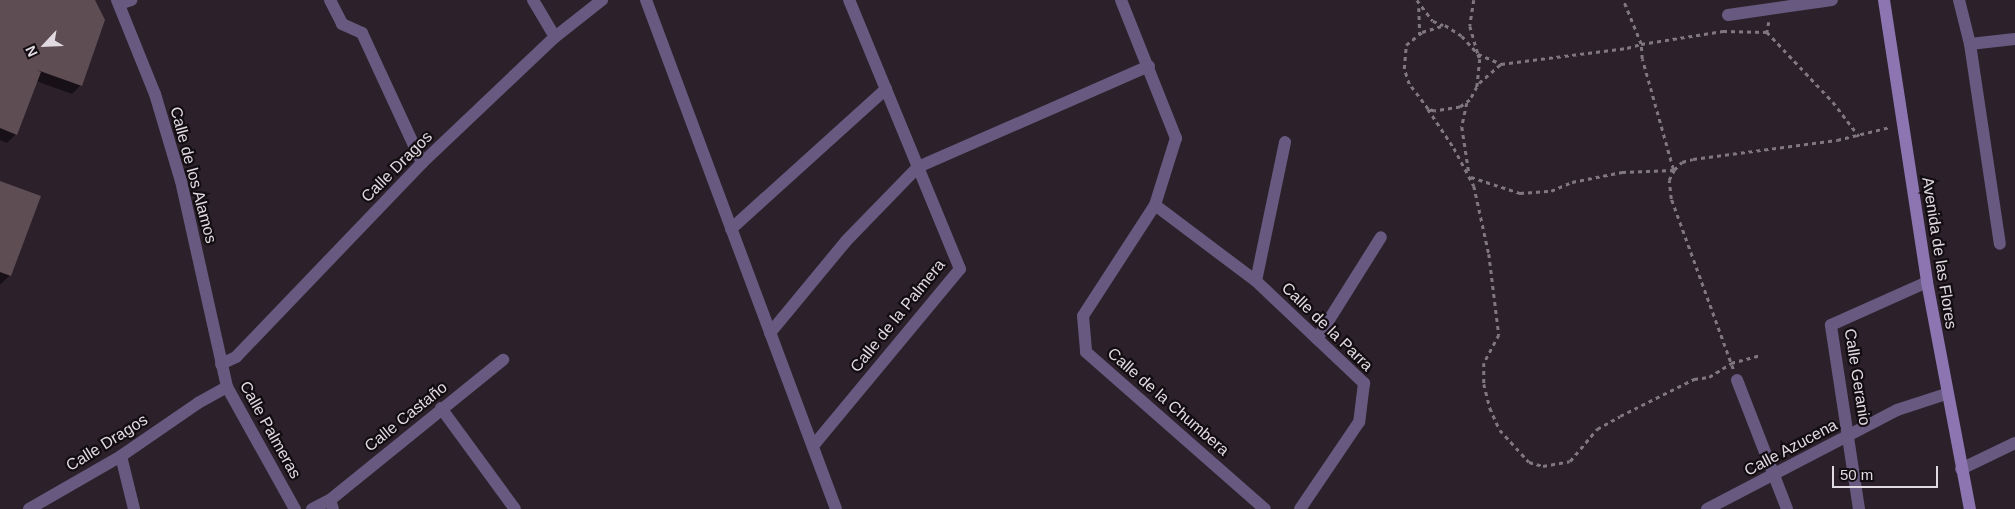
<!DOCTYPE html>
<meta charset="utf-8">
<style>
body{margin:0}
#map{position:relative;width:2015px;height:509px;overflow:hidden;background:#2c212b;font-family:Helvetica,sans-serif}
div>[style]{position:absolute}
[style*='--x']{left:calc(var(--x)*1px);top:calc(var(--y)*1px);width:calc(var(--w)*1px);rotate:calc(var(--a)*1deg)}
.shadow>*{inset:0;background:#0007}
.building>*{inset:0;background:#5e4d52}
.path>*{height:2.5px;margin-top:-1.25px;transform-origin:0;background:repeating-linear-gradient(90deg,#817780 0 4px,transparent 0 8px)}
.street>*{height:12px;margin:-6px;padding:0 6px;transform-origin:6px;border-radius:6px;background:#67597f}
.secondary>*{height:12px;margin:-6px;padding:0 6px;transform-origin:6px;border-radius:6px;background:#8c75b1}
span{translate:-50% -50%;white-space:nowrap;text-align:center;line-height:1.15;-webkit-text-stroke:4.5px #120d11;paint-order:stroke}
.street-label{font-size:16px;color:#e2dae1}
.north{position:absolute;left:20px;top:20px;width:50px;height:50px;-webkit-text-stroke:4px #120d11;paint-order:stroke;rotate:245deg;font-size:14px;font-weight:700;line-height:20px;text-align:center;color:#e2dae1}
.north::after{content:'';display:block;margin:auto;width:18px;height:22px;background:#e2dae1;clip-path:polygon(50% 0,100% 100%,50% 72%,0 100%)}
.scale{position:absolute;left:1832px;top:466px;width:106px;height:22px;box-sizing:border-box;border:2px solid #e2dae1;border-top:0;padding-left:6px;font-size:15px;line-height:18px;white-space:nowrap;color:#e2dae1;-webkit-text-stroke:4px #120d11;paint-order:stroke}
</style>
<div id="map">
<div class="shadow">
<div style="clip-path:polygon(0 0,93px 0,81px 85px,72px 94px,36px 81px,16px 134px,7px 143px,0 140px)"></div>
<div style="clip-path:polygon(0 182px,10px 275px,1px 284px,0 284px)"></div>
</div>
<div class="building">
<div style="clip-path:polygon(0 0,95px 0,105px 20px,82px 86px,37px 70px,41px 72px,17px 135px,0 128px)"></div>
<div style="clip-path:polygon(0 181px,41px 196px,11px 276px,0 272px)"></div>
</div>
<div class="path">
<div style="--x:1417;--y:0;--w:26;--a:53"></div>
<div style="--x:1433;--y:21;--w:11;--a:22"></div>
<div style="--x:1474;--y:0;--w:26;--a:99"></div>
<div style="--x:1470;--y:26;--w:29;--a:74"></div>
<div style="--x:1478;--y:54;--w:5;--a:68"></div>
<div style="--x:1480;--y:59;--w:28;--a:96"></div>
<div style="--x:1477;--y:87;--w:15;--a:118"></div>
<div style="--x:1470;--y:100;--w:12;--a:145"></div>
<div style="--x:1460;--y:107;--w:26;--a:171"></div>
<div style="--x:1434;--y:111;--w:6;--a:-162"></div>
<div style="--x:1428;--y:109;--w:31;--a:-127"></div>
<div style="--x:1409;--y:84;--w:16;--a:-108"></div>
<div style="--x:1404;--y:69;--w:24;--a:-85"></div>
<div style="--x:1406;--y:45;--w:21;--a:-39"></div>
<div style="--x:1422;--y:32;--w:24;--a:-17"></div>
<div style="--x:1445;--y:25;--w:20;--a:33"></div>
<div style="--x:1462;--y:36;--w:24;--a:48"></div>
<div style="--x:1478;--y:54;--w:25;--a:23"></div>
<div style="--x:1501;--y:64;--w:127;--a:-7.2"></div>
<div style="--x:1627;--y:48;--w:15;--a:-16"></div>
<div style="--x:1641;--y:44;--w:48;--a:-112.2"></div>
<div style="--x:1419;--y:8;--w:26;--a:88"></div>
<div style="--x:1769;--y:22;--w:10;--a:101"></div>
<div style="--x:1767;--y:32;--w:96;--a:46.7"></div>
<div style="--x:1833;--y:102;--w:43;--a:52.6"></div>
<div style="--x:1479;--y:83;--w:29;--a:-41"></div>
<div style="--x:1467;--y:103;--w:25;--a:102"></div>
<div style="--x:1462;--y:127;--w:47;--a:81.3"></div>
<div style="--x:1428;--y:109;--w:47;--a:56.3"></div>
<div style="--x:1454;--y:148;--w:43;--a:62.2"></div>
<div style="--x:1474;--y:186;--w:70;--a:77.6"></div>
<div style="--x:1489;--y:254;--w:82;--a:83"></div>
<div style="--x:1499;--y:335;--w:32;--a:118"></div>
<div style="--x:1484;--y:363;--w:21;--a:90"></div>
<div style="--x:1484;--y:384;--w:25;--a:76"></div>
<div style="--x:1490;--y:408;--w:24;--a:66"></div>
<div style="--x:1500;--y:430;--w:43;--a:47.8"></div>
<div style="--x:1529;--y:462;--w:15;--a:16"></div>
<div style="--x:1543;--y:466;--w:27;--a:-10"></div>
<div style="--x:1570;--y:461;--w:42;--a:-49.8"></div>
<div style="--x:1597;--y:429;--w:26;--a:-29"></div>
<div style="--x:1620;--y:416;--w:83;--a:-26.6"></div>
<div style="--x:1694;--y:379;--w:15;--a:-8"></div>
<div style="--x:1709;--y:377;--w:26;--a:-32"></div>
<div style="--x:1731;--y:363;--w:31;--a:-15"></div>
<div style="--x:1673;--y:169;--w:114;--a:-105.7"></div>
<div style="--x:1642;--y:59;--w:15;--a:-94"></div>
<div style="--x:1641;--y:44;--w:83;--a:-9"></div>
<div style="--x:1723;--y:31;--w:44;--a:1.3"></div>
<div style="--x:1471;--y:177;--w:52;--a:18.1"></div>
<div style="--x:1520;--y:193;--w:31;--a:-4"></div>
<div style="--x:1551;--y:191;--w:23;--a:-23"></div>
<div style="--x:1572;--y:182;--w:51;--a:-11.3"></div>
<div style="--x:1622;--y:172;--w:52;--a:-2.2"></div>
<div style="--x:1733;--y:369;--w:181;--a:-110"></div>
<div style="--x:1671;--y:199;--w:19;--a:-96"></div>
<div style="--x:1669;--y:180;--w:11;--a:-63"></div>
<div style="--x:1674;--y:170;--w:11;--a:-45"></div>
<div style="--x:1682;--y:162;--w:11;--a:-15"></div>
<div style="--x:1693;--y:159;--w:145;--a:-7.5"></div>
<div style="--x:1837;--y:140;--w:55;--a:-13.8"></div>
</div>
<div class="street">
<div style="--x:117;--y:0;--w:101;--a:68"></div>
<div style="--x:155;--y:94;--w:91;--a:73.4"></div>
<div style="--x:181;--y:181;--w:211;--a:77.4"></div>
<div style="--x:227;--y:387;--w:140;--a:60.9"></div>
<div style="--x:330;--y:0;--w:27;--a:63"></div>
<div style="--x:342;--y:24;--w:22;--a:24"></div>
<div style="--x:362;--y:33;--w:143;--a:65.2"></div>
<div style="--x:533;--y:0;--w:43;--a:59.3"></div>
<div style="--x:646;--y:0;--w:543;--a:69.53"></div>
<div style="--x:1121;--y:0;--w:149;--a:68.3"></div>
<div style="--x:1176;--y:138;--w:70;--a:107.4"></div>
<div style="--x:1155;--y:205;--w:132;--a:123"></div>
<div style="--x:1083;--y:316;--w:36;--a:85"></div>
<div style="--x:1086;--y:352;--w:238;--a:41.3"></div>
<div style="--x:1959;--y:0;--w:45;--a:76"></div>
<div style="--x:1970;--y:44;--w:202;--a:81.5"></div>
<div style="--x:119;--y:4;--w:13;--a:-18"></div>
<div style="--x:1728;--y:15;--w:105;--a:-8.2"></div>
<div style="--x:1970;--y:44;--w:45;--a:-6.3"></div>
<div style="--x:1155;--y:205;--w:126;--a:37"></div>
<div style="--x:1256;--y:281;--w:149;--a:43.4"></div>
<div style="--x:1364;--y:383;--w:39;--a:97"></div>
<div style="--x:1359;--y:422;--w:105;--a:124.1"></div>
<div style="--x:731;--y:229;--w:209;--a:-42.1"></div>
<div style="--x:1256;--y:281;--w:142;--a:-78.2"></div>
<div style="--x:770;--y:333;--w:119;--a:-50.4"></div>
<div style="--x:846;--y:241;--w:103;--a:-45.8"></div>
<div style="--x:918;--y:167;--w:252;--a:-23.6"></div>
<div style="--x:1317;--y:339;--w:120;--a:-57.9"></div>
<div style="--x:221;--y:364;--w:17;--a:-25"></div>
<div style="--x:236;--y:357;--w:269;--a:-46.2"></div>
<div style="--x:422;--y:163;--w:183;--a:-43.5"></div>
<div style="--x:555;--y:37;--w:60;--a:-38.2"></div>
<div style="--x:1737;--y:380;--w:138;--a:68.8"></div>
<div style="--x:441;--y:408;--w:125;--a:53.8"></div>
<div style="--x:813;--y:446;--w:230;--a:-50.3"></div>
<div style="--x:960;--y:269;--w:291;--a:-112.4"></div>
<div style="--x:121;--y:456;--w:55;--a:76.2"></div>
<div style="--x:1961;--y:469;--w:60;--a:-25.7"></div>
<div style="--x:330;--y:500;--w:223;--a:-39"></div>
<div style="--x:29;--y:509;--w:106;--a:-29.9"></div>
<div style="--x:121;--y:456;--w:93;--a:-34.5"></div>
<div style="--x:198;--y:403;--w:33;--a:-29"></div>
<div style="--x:312;--y:509;--w:20;--a:-27"></div>
<div style="--x:330;--y:500;--w:9;--a:72"></div>
<div style="--x:1707;--y:509;--w:214;--a:-27.5"></div>
<div style="--x:1897;--y:410;--w:52;--a:-18.1"></div>
<div style="--x:1859;--y:509;--w:186;--a:-98.7"></div>
<div style="--x:1831;--y:325;--w:105;--a:-24.1"></div>
</div>
<div class="secondary">
<div style="--x:1884;--y:0;--w:285;--a:81.3"></div>
<div style="--x:1927;--y:282;--w:231;--a:79.3"></div>
</div>
<div class="street-label">
<span style="left:397px;top:167px;rotate:-45deg">Calle Dragos</span>
<span style="left:193px;top:175px;rotate:75deg">Calle de los Alamos</span>
<span style="left:1939px;top:253px;rotate:81deg">Avenida de las Flores</span>
<span style="left:898px;top:316px;rotate:-51deg">Calle de la Palmera</span>
<span style="left:1327px;top:327px;rotate:44deg">Calle de la Parra</span>
<span style="left:1857px;top:377px;rotate:81deg">Calle Geranio</span>
<span style="left:1168px;top:402px;rotate:41deg">Calle de la Chumbera</span>
<span style="left:406px;top:417px;rotate:-39deg">Calle Castaño</span>
<span style="left:270px;top:430px;rotate:61deg">Calle Palmeras</span>
<span style="left:107px;top:443px;rotate:-32deg">Calle Dragos</span>
<span style="left:1791px;top:448px;rotate:-28deg">Calle Azucena</span>
</div>
<div class="north">N</div>
<div class="scale">50 m</div>
</div>
